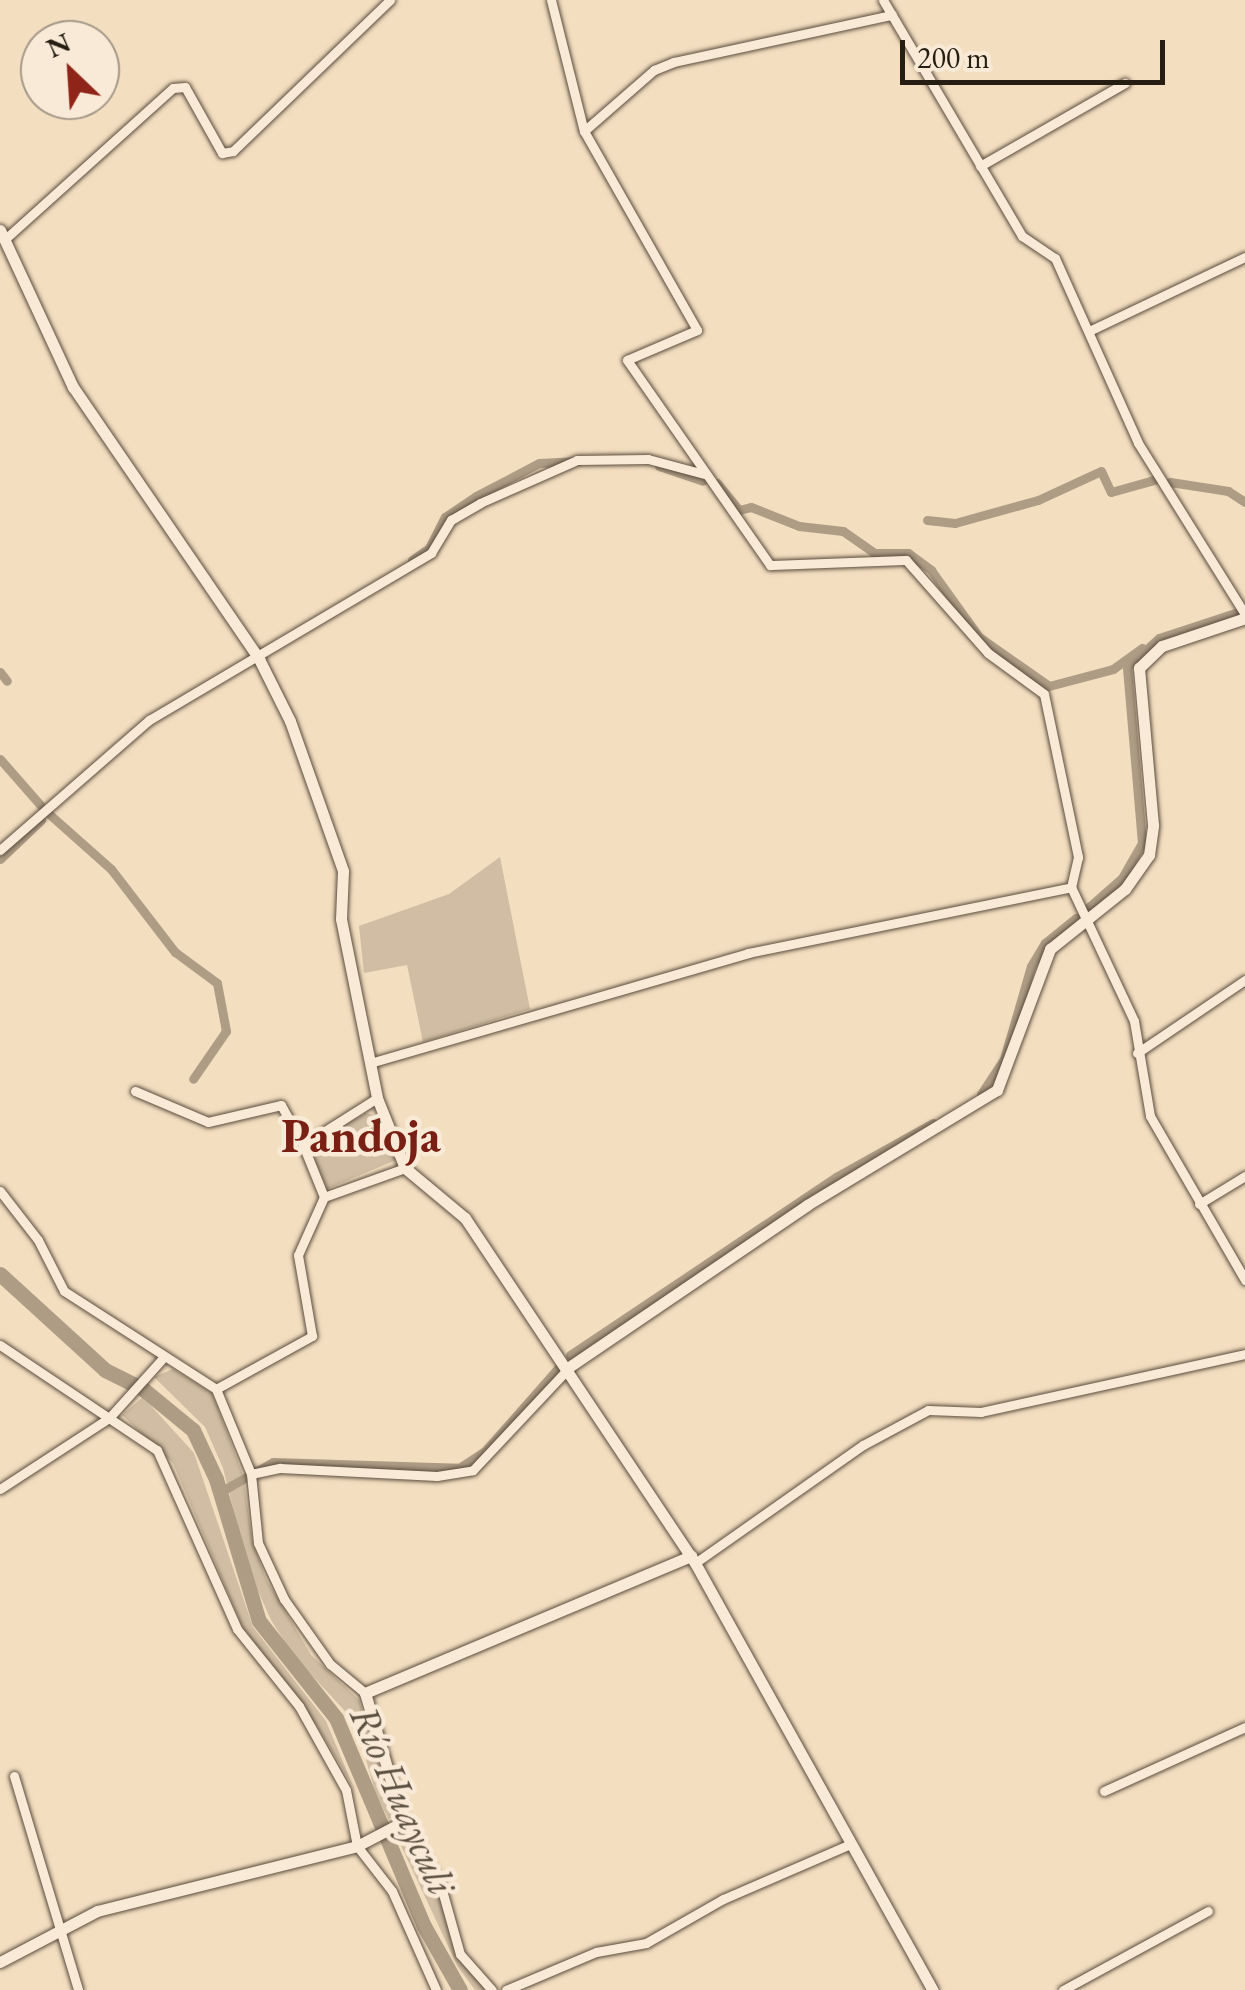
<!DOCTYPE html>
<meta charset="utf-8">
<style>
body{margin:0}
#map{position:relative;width:1245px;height:1990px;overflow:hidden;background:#f4dec0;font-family:"EB Garamond",serif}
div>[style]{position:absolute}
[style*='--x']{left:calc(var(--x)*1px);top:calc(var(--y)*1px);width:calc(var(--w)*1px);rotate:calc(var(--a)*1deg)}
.green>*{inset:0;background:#d1bda3}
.canal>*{height:9px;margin:-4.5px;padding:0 4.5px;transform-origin:4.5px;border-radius:4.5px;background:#ae9c85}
.river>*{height:15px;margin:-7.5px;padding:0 7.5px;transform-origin:7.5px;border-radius:7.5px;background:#ae9c85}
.roads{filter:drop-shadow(0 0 2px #5a4d3e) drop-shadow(0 0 2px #5a4d3e)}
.minor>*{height:9px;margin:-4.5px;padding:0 4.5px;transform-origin:4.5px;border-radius:4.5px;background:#f8ead6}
.tertiary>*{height:11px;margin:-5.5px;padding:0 5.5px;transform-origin:5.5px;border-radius:5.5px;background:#f8ead6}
span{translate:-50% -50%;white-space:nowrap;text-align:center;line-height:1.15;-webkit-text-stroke:9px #f8ead6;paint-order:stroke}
.water-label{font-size:40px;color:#5c5041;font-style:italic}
.district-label{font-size:48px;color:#7a1f14;font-weight:700}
.north{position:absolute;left:20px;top:20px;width:100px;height:100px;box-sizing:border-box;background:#f8ead6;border:2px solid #a49888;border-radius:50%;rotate:335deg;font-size:28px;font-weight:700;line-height:40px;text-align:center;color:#261d13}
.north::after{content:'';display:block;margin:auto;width:35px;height:45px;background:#8f2418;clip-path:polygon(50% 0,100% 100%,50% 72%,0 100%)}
.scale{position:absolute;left:900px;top:40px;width:265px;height:45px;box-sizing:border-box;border:5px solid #261d13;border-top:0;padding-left:12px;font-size:30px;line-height:35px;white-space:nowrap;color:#261d13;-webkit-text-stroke:8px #f8ead6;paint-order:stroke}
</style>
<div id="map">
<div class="green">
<div style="clip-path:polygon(500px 857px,530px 1009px,423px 1042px,407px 965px,364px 973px,359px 926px,449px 894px)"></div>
<div style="clip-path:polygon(366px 1113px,374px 1115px,396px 1160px,327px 1189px,309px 1146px)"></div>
<div style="clip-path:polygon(173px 1369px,212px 1393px,243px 1475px,252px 1540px,266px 1579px,311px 1655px,359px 1700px,395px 1816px,388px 1819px,375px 1792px,356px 1723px,293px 1655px,271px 1620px,248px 1569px,223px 1468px,205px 1427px,154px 1377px)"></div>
<div style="clip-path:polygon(143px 1397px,194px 1453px,253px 1627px,326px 1721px,354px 1788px,317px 1726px,243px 1628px,173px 1463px,122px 1415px)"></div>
<div style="clip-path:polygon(401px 1829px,436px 1885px,457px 1957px,486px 1990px,475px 1990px,458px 1967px,394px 1831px)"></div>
</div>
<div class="canal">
<div style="--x:659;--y:466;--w:46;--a:18.8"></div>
<div style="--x:1170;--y:482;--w:59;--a:8.8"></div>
<div style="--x:1228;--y:491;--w:20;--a:33"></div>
<div style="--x:717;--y:483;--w:35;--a:51"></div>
<div style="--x:739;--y:510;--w:12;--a:-14"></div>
<div style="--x:751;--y:507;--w:52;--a:21.6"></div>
<div style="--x:799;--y:526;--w:44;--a:6.5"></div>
<div style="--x:843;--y:531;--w:38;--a:35"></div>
<div style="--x:874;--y:553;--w:34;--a:0"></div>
<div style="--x:908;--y:553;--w:29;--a:36"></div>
<div style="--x:931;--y:570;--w:82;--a:54.4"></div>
<div style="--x:979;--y:637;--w:85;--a:35"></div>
<div style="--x:1049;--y:686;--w:66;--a:-14.9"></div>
<div style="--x:1113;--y:669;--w:36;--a:-36"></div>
<div style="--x:927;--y:520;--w:28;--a:6"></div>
<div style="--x:955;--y:523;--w:86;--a:-15.5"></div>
<div style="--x:1038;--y:500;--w:69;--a:-24.7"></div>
<div style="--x:1101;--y:471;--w:23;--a:65"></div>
<div style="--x:1111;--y:492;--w:45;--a:-15.6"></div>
<div style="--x:412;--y:560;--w:21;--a:-35"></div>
<div style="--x:429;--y:548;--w:35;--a:-63"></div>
<div style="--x:445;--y:517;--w:37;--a:-34"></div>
<div style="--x:476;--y:496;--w:71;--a:-27.6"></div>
<div style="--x:539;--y:463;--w:40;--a:-2.9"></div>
<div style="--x:0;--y:672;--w:11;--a:52"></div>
<div style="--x:0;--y:759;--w:64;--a:48.8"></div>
<div style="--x:48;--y:813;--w:84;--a:41.6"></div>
<div style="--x:111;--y:869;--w:105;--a:52.4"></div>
<div style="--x:175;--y:952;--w:52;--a:36.4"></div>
<div style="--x:217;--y:983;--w:49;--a:79.4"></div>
<div style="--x:226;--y:1031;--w:58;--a:124.5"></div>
<div style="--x:0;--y:859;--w:57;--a:-43.6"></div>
<div style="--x:1088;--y:908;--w:45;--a:-41.4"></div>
<div style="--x:1122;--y:878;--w:40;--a:-60.3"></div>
<div style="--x:1142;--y:843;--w:177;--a:-94.9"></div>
<div style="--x:1127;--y:667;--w:43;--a:-42.2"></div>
<div style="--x:1159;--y:638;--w:80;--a:-18.2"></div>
<div style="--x:981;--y:1094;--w:42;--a:-56.7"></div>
<div style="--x:1004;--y:1059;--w:97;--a:-73.8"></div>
<div style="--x:1031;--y:966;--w:27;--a:-59"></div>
<div style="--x:1045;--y:943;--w:40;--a:-39"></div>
<div style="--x:570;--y:1355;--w:320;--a:-33.8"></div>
<div style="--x:836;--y:1177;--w:111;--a:-29.1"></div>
<div style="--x:220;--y:1492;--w:61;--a:-29.5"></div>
<div style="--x:273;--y:1462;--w:186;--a:1.8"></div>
<div style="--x:459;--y:1468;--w:31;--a:-33"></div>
<div style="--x:485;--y:1451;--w:113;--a:-48.6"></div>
</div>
<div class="river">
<div style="--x:0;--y:1274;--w:142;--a:42.4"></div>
<div style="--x:105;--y:1370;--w:42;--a:26.6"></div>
<div style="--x:143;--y:1389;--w:65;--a:39.4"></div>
<div style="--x:193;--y:1430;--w:54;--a:64.9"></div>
<div style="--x:216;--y:1479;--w:148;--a:73.2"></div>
<div style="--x:259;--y:1621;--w:124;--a:51.6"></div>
<div style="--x:336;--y:1718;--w:226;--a:67.1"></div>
<div style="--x:424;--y:1926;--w:73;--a:60.6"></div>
</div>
<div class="roads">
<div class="minor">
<div style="--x:551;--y:0;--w:135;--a:75.9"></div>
<div style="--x:584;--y:131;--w:229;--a:60.4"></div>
<div style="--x:697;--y:330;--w:76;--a:156.8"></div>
<div style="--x:627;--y:360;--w:250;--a:55.1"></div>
<div style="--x:770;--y:565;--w:136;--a:-2.1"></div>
<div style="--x:906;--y:560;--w:124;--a:48.6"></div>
<div style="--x:988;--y:653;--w:69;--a:36.2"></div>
<div style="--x:1044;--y:694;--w:167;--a:78.2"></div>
<div style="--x:1078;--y:857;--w:31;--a:103"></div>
<div style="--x:1071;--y:887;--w:148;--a:64.8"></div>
<div style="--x:1134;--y:1021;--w:96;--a:80.4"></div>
<div style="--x:1150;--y:1116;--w:190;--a:59.9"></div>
<div style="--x:883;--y:0;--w:274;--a:59.5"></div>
<div style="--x:1022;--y:236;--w:40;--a:34"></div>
<div style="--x:1055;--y:258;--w:203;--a:65.8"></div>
<div style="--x:1138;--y:443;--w:202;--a:58"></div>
<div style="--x:584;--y:131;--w:93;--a:-41.1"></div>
<div style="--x:654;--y:70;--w:22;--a:-22"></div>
<div style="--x:674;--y:62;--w:223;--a:-12.2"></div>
<div style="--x:980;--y:166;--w:167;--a:-29.8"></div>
<div style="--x:4;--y:240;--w:227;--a:-42"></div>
<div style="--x:173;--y:88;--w:12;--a:-5"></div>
<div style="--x:185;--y:87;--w:76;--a:60.7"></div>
<div style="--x:222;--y:153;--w:11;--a:-10"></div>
<div style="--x:233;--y:151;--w:218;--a:-43.9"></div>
<div style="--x:1089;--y:331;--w:173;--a:-25.4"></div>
<div style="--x:0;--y:850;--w:198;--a:-41.1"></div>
<div style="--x:149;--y:720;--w:328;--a:-30.6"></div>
<div style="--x:431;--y:553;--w:39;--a:-59"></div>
<div style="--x:451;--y:520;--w:34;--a:-30"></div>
<div style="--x:480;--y:503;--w:106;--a:-23.9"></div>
<div style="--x:577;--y:460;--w:71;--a:-0.8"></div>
<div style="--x:648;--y:459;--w:58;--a:15"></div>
<div style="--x:1137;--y:1053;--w:130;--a:-34.1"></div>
<div style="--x:370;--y:1063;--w:394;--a:-16.2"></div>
<div style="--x:748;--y:953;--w:330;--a:-11.5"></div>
<div style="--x:135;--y:1091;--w:79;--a:23"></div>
<div style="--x:208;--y:1122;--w:75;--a:-13.1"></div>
<div style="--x:281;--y:1105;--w:46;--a:61.2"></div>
<div style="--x:377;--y:1098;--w:88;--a:147.6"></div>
<div style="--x:303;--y:1145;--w:56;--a:68"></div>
<div style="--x:324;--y:1197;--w:86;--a:-19.7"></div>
<div style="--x:0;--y:1191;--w:62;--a:52.2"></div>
<div style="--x:38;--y:1240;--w:57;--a:63"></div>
<div style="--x:64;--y:1291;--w:181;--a:32.8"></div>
<div style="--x:216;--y:1389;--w:92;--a:67.6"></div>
<div style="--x:251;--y:1474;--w:69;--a:84.2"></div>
<div style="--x:258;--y:1543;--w:62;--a:65.1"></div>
<div style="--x:284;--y:1599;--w:80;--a:54.7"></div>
<div style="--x:330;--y:1664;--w:45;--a:39.6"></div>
<div style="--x:1199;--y:1204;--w:54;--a:-31.3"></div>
<div style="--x:0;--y:1345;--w:189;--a:33.8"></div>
<div style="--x:157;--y:1450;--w:196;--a:65.9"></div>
<div style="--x:237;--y:1629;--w:99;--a:51.2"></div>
<div style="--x:299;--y:1706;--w:96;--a:60.8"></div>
<div style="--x:346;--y:1790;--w:57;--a:78.9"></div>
<div style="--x:357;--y:1846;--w:57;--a:52.1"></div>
<div style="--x:392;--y:1891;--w:108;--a:66"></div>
<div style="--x:216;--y:1389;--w:110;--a:-28.9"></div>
<div style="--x:312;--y:1336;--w:82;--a:-99.8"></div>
<div style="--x:298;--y:1255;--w:64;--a:-65.9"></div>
<div style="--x:251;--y:1474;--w:30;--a:-12"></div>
<div style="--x:280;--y:1468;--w:157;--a:2.9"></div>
<div style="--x:437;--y:1476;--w:36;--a:-9"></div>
<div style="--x:473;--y:1470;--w:139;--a:-46.8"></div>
<div style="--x:0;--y:1489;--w:130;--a:-33.1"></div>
<div style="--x:109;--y:1418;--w:82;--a:-48"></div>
<div style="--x:695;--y:1563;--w:205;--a:-35.1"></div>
<div style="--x:863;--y:1445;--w:74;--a:-28.3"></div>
<div style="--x:928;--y:1410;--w:53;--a:2.2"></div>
<div style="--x:981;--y:1412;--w:270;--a:-12.4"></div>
<div style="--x:14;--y:1776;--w:223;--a:73.3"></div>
<div style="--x:1104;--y:1791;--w:155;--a:-24.4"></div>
<div style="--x:403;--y:1822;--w:71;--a:58.8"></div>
<div style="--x:440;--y:1883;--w:74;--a:74.3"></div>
<div style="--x:460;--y:1954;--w:48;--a:48.4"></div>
<div style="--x:506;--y:1990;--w:98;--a:-22.9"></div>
<div style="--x:596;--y:1952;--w:51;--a:-10.2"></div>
<div style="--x:646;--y:1943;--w:89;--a:-29.7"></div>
<div style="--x:723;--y:1899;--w:139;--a:-23.3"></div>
<div style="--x:1063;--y:1990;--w:165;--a:-28.6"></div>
</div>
<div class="tertiary">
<div style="--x:0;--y:230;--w:173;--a:65.1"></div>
<div style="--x:73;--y:387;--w:330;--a:55.6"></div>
<div style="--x:259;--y:659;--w:69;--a:63.4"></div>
<div style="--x:290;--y:721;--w:159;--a:70.5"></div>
<div style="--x:343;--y:871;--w:48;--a:92.4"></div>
<div style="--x:341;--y:919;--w:183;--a:78.6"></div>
<div style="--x:377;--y:1098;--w:75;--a:68.2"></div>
<div style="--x:405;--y:1168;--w:78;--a:39.8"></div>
<div style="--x:465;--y:1218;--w:415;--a:56.3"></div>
<div style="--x:695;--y:1563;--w:489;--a:60.9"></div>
<div style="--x:569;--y:1367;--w:288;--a:-34.2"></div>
<div style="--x:807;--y:1205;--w:222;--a:-31.2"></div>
<div style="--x:997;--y:1090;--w:151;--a:-69.4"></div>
<div style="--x:1050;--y:949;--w:96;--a:-38.7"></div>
<div style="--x:1125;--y:889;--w:42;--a:-54.8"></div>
<div style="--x:1149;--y:855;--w:30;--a:-82"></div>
<div style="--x:1153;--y:825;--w:158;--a:-95.1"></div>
<div style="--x:1139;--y:668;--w:32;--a:-44"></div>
<div style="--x:1162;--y:646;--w:88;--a:-18.6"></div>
<div style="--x:0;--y:1962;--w:110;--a:-27.7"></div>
<div style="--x:97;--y:1911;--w:268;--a:-14"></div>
<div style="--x:357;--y:1846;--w:52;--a:-27.6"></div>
<div style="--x:403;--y:1822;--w:134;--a:-106.4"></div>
<div style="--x:365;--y:1693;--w:354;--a:-22.8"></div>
</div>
</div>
<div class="water-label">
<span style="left:403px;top:1800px;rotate:66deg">Río Huayculi</span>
</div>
<div class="district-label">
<span style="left:361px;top:1136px">Pandoja</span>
</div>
<div class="north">N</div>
<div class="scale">200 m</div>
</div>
